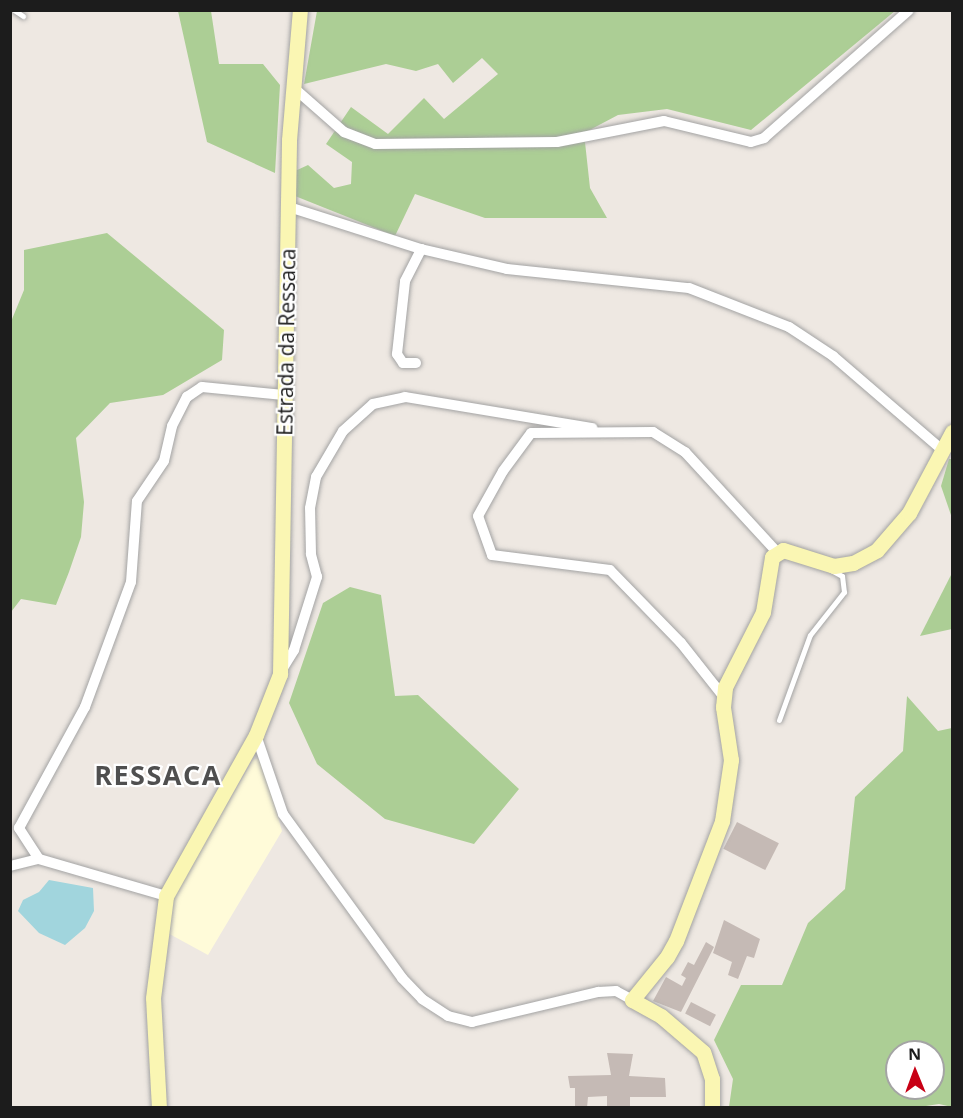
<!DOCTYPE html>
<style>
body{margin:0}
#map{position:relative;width:963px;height:1118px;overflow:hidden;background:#eee8e2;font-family:"Open Sans",sans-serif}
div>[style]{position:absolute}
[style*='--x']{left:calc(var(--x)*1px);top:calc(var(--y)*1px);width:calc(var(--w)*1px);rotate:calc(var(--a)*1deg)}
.education>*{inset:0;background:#fffbd9}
.forest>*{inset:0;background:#acce95}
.water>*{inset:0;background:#a1d5dd}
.building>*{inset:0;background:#c5bab5;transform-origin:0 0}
.roads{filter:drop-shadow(0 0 2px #a3a3a3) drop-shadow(0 0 2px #a3a3a3)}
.lane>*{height:5px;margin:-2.5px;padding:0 2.5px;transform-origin:2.5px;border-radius:2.5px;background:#fff}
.street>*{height:10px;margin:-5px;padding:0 5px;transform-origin:5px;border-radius:5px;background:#fff}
.secondary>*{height:15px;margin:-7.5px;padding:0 7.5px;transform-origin:7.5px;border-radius:7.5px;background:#faf6b3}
span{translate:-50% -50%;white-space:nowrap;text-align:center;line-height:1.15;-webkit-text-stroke:4.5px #fff;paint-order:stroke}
.street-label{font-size:21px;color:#1c1c1c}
.district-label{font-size:27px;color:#4f4f4f;font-weight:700;letter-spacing:1.5px}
.frame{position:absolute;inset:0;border:12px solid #1c1c1c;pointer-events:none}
.north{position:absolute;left:885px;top:1040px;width:60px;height:60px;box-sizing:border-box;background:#fff;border:2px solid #a4a4a4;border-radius:50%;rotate:359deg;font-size:16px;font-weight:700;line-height:24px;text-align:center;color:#1c1c1c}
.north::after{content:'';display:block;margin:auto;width:21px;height:27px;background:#c80015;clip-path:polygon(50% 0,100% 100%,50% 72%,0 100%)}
</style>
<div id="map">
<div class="education">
<div style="clip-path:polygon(261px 758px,282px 831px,208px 955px,164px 931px,171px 901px,253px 760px)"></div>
</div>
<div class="forest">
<div style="clip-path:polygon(178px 11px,211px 11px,219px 64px,263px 64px,280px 85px,275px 173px,207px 142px)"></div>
<div style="clip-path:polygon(317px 11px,895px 11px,751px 130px,667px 109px,618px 115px,584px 133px,590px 188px,607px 218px,485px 218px,415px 194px,395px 236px,295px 196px,295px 171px,308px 165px,334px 188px,351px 184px,352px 162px,326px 144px,351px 107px,388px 134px,424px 98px,444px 119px,498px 74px,482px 58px,453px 83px,438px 64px,416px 71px,386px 64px,304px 84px)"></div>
<div style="clip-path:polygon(107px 233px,224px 330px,222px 360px,163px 395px,110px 403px,76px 438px,84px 502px,81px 537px,69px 572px,56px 605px,21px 599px,11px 612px,10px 324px,24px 290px,24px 250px)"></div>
<div style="clip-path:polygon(949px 459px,952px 459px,952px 518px,941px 486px)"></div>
<div style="clip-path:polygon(952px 573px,952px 629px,920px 636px)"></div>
<div style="clip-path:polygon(350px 587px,381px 595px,395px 696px,418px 695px,519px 789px,474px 844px,385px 819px,317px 764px,289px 703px,323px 603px)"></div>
<div style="clip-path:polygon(evenodd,907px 696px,938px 731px,952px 728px,952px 1107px,939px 1104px,913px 1108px,729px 1107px,733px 1079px,714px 1040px,741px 985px,782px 985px,808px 923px,845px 889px,855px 797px,903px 751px,907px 696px,897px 1052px,933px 1052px,933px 1088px,897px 1088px,897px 1052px)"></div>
</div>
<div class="water">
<div style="clip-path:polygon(49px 880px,93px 888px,94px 911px,85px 928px,65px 945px,39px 933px,18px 911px,23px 900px,39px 892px)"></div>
</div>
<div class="building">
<div style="left:737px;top:822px;width:47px;height:30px;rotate:27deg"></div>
<div style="clip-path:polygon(724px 920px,760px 939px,754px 958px,747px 956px,738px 979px,728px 975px,732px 962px,713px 953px)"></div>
<div style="clip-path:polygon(706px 942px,714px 947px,681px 1012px,653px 1001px,666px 977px,682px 986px,686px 978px,681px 975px,688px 962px,694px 965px)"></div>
<div style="left:691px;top:1002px;width:28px;height:13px;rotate:27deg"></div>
<div style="clip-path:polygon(607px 1053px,633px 1054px,629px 1076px,665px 1078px,666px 1097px,630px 1097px,630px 1108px,607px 1108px,607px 1096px,588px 1097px,587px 1108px,575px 1108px,575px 1088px,570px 1088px,568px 1076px,611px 1075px)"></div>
</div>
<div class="roads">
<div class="lane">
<div style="--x:14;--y:10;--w:11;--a:34"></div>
<div style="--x:779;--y:720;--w:90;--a:-70"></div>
<div style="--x:810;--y:635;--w:55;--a:-51.7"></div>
<div style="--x:844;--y:592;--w:16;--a:-97"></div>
<div style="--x:842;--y:576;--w:13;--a:-151"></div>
</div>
<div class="street">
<div style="--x:294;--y:88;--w:67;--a:41.3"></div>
<div style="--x:344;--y:132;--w:33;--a:21"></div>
<div style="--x:375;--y:144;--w:182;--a:-0.6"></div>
<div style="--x:557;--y:142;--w:109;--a:-11.1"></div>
<div style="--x:664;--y:121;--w:89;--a:13.6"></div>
<div style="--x:751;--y:142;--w:14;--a:-17"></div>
<div style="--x:764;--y:138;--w:193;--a:-41.4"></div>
<div style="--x:289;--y:207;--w:139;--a:17.7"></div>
<div style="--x:416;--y:363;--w:13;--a:180"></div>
<div style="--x:403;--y:363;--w:11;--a:-124"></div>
<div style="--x:397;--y:354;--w:73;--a:-83.7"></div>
<div style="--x:405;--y:281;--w:36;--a:-63"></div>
<div style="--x:421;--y:249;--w:88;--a:13.1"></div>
<div style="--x:507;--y:269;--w:183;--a:6"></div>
<div style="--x:689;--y:288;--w:107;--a:21.3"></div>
<div style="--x:789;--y:327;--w:53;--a:33.4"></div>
<div style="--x:833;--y:356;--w:143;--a:40.7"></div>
<div style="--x:281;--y:671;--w:25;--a:-58"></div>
<div style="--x:294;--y:650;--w:77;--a:-72.5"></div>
<div style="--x:317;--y:577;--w:24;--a:-105"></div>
<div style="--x:311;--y:554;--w:46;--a:-91.2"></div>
<div style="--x:310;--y:508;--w:32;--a:-79"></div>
<div style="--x:316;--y:477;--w:53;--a:-59.6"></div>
<div style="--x:343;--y:431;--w:40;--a:-42"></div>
<div style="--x:373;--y:404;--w:33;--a:-12"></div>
<div style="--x:405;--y:397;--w:190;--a:9.4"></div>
<div style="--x:723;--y:696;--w:68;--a:-128.4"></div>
<div style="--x:681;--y:643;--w:102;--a:-134.2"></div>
<div style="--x:610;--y:570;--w:119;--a:-172.8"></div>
<div style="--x:492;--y:555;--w:41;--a:-109.7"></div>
<div style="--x:478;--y:516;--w:51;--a:-60.9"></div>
<div style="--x:503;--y:471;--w:47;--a:-53.6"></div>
<div style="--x:531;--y:433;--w:122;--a:-0.5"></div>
<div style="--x:653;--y:432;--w:38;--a:32"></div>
<div style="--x:685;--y:452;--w:136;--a:47.4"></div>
<div style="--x:256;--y:735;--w:83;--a:71.1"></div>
<div style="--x:283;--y:814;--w:203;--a:54"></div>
<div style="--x:402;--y:978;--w:29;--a:46"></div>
<div style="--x:422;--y:999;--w:31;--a:33"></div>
<div style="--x:448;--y:1016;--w:25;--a:14"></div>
<div style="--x:472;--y:1022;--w:130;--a:-13.4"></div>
<div style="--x:598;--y:992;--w:18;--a:-3"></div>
<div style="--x:616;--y:991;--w:18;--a:29"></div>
<div style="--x:39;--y:859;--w:37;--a:-123"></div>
<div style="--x:19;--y:828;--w:138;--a:-61.4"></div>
<div style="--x:85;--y:707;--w:133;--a:-69.8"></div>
<div style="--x:131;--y:582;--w:81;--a:-85.8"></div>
<div style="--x:137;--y:501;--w:48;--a:-56"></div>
<div style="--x:164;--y:461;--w:36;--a:-77"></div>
<div style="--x:172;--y:426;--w:33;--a:-63"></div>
<div style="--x:187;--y:397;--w:18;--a:-34"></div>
<div style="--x:202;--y:387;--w:82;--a:5.6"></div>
<div style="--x:10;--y:866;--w:30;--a:-14"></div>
<div style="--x:39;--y:859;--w:132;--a:16.2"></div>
</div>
<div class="secondary">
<div style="--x:159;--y:1108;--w:110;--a:-93.1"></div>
<div style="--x:153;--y:998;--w:103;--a:-82.7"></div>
<div style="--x:166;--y:896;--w:184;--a:-60.8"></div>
<div style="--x:256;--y:735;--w:66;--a:-68.5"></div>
<div style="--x:280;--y:674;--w:534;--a:-89.03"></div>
<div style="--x:289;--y:140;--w:130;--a:-85.2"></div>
<div style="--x:712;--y:1108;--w:29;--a:-90"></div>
<div style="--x:712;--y:1079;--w:28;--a:-108"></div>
<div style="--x:703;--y:1052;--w:55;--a:-139.4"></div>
<div style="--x:661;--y:1016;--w:33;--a:-151"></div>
<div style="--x:632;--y:1000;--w:55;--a:-50.9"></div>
<div style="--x:667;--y:957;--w:18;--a:-61"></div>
<div style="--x:676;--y:941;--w:129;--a:-69"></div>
<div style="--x:722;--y:821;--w:62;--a:-81.6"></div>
<div style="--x:731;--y:760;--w:54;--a:-98.6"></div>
<div style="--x:723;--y:707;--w:20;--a:-84"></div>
<div style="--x:725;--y:687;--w:84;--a:-63.1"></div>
<div style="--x:763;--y:612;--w:56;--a:-80.7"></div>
<div style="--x:772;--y:557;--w:13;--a:-32"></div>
<div style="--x:783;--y:550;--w:53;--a:17.4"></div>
<div style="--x:834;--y:566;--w:19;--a:-9"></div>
<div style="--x:853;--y:563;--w:27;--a:-28"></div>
<div style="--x:877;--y:550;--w:49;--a:-49.1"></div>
<div style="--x:909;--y:513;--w:92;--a:-62"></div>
</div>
</div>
<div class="street-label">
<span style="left:286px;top:342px;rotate:-89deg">Estrada da Ressaca</span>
</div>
<div class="district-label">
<span style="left:158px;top:775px">RESSACA</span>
</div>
<div class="frame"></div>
<div class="north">N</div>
</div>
